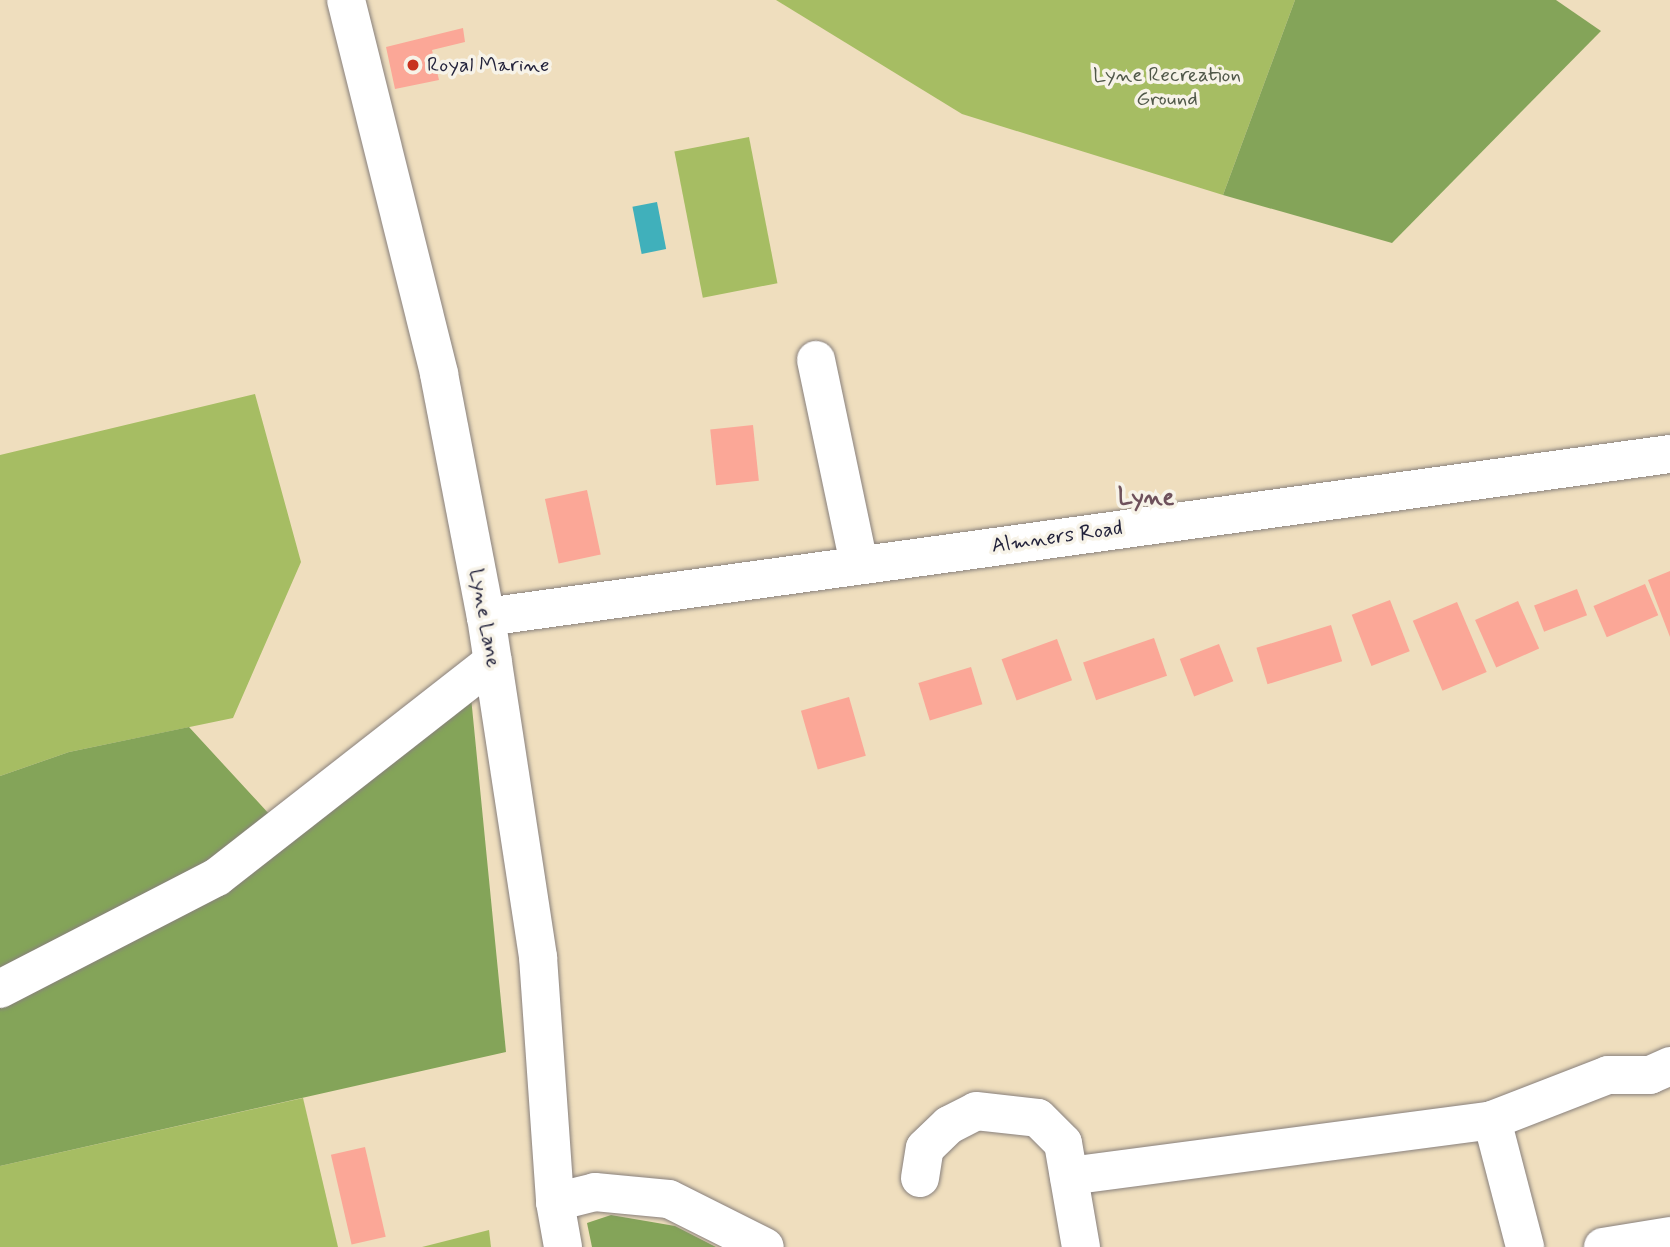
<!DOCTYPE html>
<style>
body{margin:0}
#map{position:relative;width:1670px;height:1247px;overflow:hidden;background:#efdebe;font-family:Mynerve,sans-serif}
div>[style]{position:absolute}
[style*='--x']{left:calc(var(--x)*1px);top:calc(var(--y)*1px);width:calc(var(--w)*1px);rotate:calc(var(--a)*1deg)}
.green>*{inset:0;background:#a6bd63;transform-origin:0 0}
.forest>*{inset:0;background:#84a459}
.water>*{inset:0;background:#40b0bb;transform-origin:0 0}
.building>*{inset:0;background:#fba797;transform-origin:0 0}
.roads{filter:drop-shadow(0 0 2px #88807c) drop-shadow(0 0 2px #88807c)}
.minor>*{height:38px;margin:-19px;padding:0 19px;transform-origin:19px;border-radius:19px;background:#fff}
.dots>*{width:19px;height:19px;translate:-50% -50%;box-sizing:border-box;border:4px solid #f7f3e8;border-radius:50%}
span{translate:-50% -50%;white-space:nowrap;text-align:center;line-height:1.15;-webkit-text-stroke:7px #f7f3e8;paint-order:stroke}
.poi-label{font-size:21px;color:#22223b}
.left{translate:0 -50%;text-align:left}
.park-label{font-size:21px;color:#505849}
.street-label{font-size:21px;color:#22223b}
.quarter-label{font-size:24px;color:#6e515b;font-weight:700}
</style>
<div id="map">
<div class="green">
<div style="clip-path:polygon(776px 0,1295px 0,1223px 195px,962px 114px)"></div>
<div style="left:749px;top:137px;width:149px;height:76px;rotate:79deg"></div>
<div style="clip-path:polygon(255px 394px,301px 562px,233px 718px,69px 752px,0 776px,0 455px)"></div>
<div style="clip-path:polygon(303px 1098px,338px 1247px,0 1247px,0 1166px)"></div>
<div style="clip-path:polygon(489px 1230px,491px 1247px,422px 1247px)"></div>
</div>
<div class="forest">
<div style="clip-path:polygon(1295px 0,1556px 0,1601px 31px,1392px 243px,1223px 195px)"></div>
<div style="clip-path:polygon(470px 687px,506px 1052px,0 1166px,0 776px,69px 752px,189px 727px,270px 815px)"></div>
<div style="clip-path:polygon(611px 1215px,675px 1226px,716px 1247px,592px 1247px,587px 1223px)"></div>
</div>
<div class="water">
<div style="left:657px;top:202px;width:48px;height:25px;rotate:79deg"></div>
</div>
<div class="building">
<div style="clip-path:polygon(463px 28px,465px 42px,432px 50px,439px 80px,395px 89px,386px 47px)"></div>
<div style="left:753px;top:425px;width:56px;height:43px;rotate:84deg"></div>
<div style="left:587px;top:490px;width:66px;height:43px;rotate:78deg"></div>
<div style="clip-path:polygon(1670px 571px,1670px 637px,1648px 580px)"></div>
<div style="left:1645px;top:584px;width:34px;height:56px;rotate:67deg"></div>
<div style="left:1577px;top:589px;width:28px;height:46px;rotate:69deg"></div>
<div style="left:1390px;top:600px;width:55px;height:41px;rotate:69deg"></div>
<div style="left:1518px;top:601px;width:52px;height:47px;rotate:66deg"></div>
<div style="left:1457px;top:602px;width:76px;height:48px;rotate:67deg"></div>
<div style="left:1331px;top:625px;width:38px;height:78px;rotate:73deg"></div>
<div style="left:1154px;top:638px;width:40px;height:75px;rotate:71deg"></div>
<div style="left:1057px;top:639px;width:44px;height:59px;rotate:70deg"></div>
<div style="left:1219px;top:644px;width:40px;height:42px;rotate:69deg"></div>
<div style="left:971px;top:667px;width:39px;height:55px;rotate:73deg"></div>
<div style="left:849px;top:697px;width:61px;height:50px;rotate:74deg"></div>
<div style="left:365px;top:1147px;width:92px;height:35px;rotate:77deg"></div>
</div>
<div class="roads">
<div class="minor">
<div style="--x:346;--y:0;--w:385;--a:76"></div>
<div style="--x:439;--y:374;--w:248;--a:79.1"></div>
<div style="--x:486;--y:617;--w:344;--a:81.3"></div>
<div style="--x:538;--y:957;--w:246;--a:86"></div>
<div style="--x:555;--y:1202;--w:46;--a:79.9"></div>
<div style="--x:816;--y:360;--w:208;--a:78.1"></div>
<div style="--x:486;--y:617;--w:1195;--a:-7.84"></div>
<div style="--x:0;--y:989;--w:244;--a:-27.3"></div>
<div style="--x:217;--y:877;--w:350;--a:-38"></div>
<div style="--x:1492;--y:1120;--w:131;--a:75.4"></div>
<div style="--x:1069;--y:1176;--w:427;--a:-7.5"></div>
<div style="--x:1492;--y:1120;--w:124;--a:-21.2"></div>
<div style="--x:1608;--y:1075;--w:42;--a:0"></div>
<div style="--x:1650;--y:1075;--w:22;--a:-24"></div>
<div style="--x:920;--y:1178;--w:30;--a:-81"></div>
<div style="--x:925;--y:1148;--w:33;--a:-44"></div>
<div style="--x:949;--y:1125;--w:30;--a:-27"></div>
<div style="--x:976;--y:1111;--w:62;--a:6.4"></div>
<div style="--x:1038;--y:1118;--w:35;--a:45"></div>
<div style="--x:1063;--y:1143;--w:106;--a:80.2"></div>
<div style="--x:555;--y:1202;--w:41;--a:-14"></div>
<div style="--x:595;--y:1192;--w:74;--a:5.4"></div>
<div style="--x:669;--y:1199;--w:107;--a:26.6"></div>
<div style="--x:1603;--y:1247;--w:68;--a:-9.3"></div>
</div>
</div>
<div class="dots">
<div style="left:413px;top:65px;background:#c8321e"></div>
</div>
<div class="poi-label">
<span class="left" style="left:427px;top:65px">Royal Marine</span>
</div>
<div class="park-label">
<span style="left:1167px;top:87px">Lyne Recreation<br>Ground</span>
</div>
<div class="street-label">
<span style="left:1057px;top:537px;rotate:-8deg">Almners Road</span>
<span style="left:485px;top:618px;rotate:80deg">Lyne Lane</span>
</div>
<div class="quarter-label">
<span style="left:1146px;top:498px">Lyne</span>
</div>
</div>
